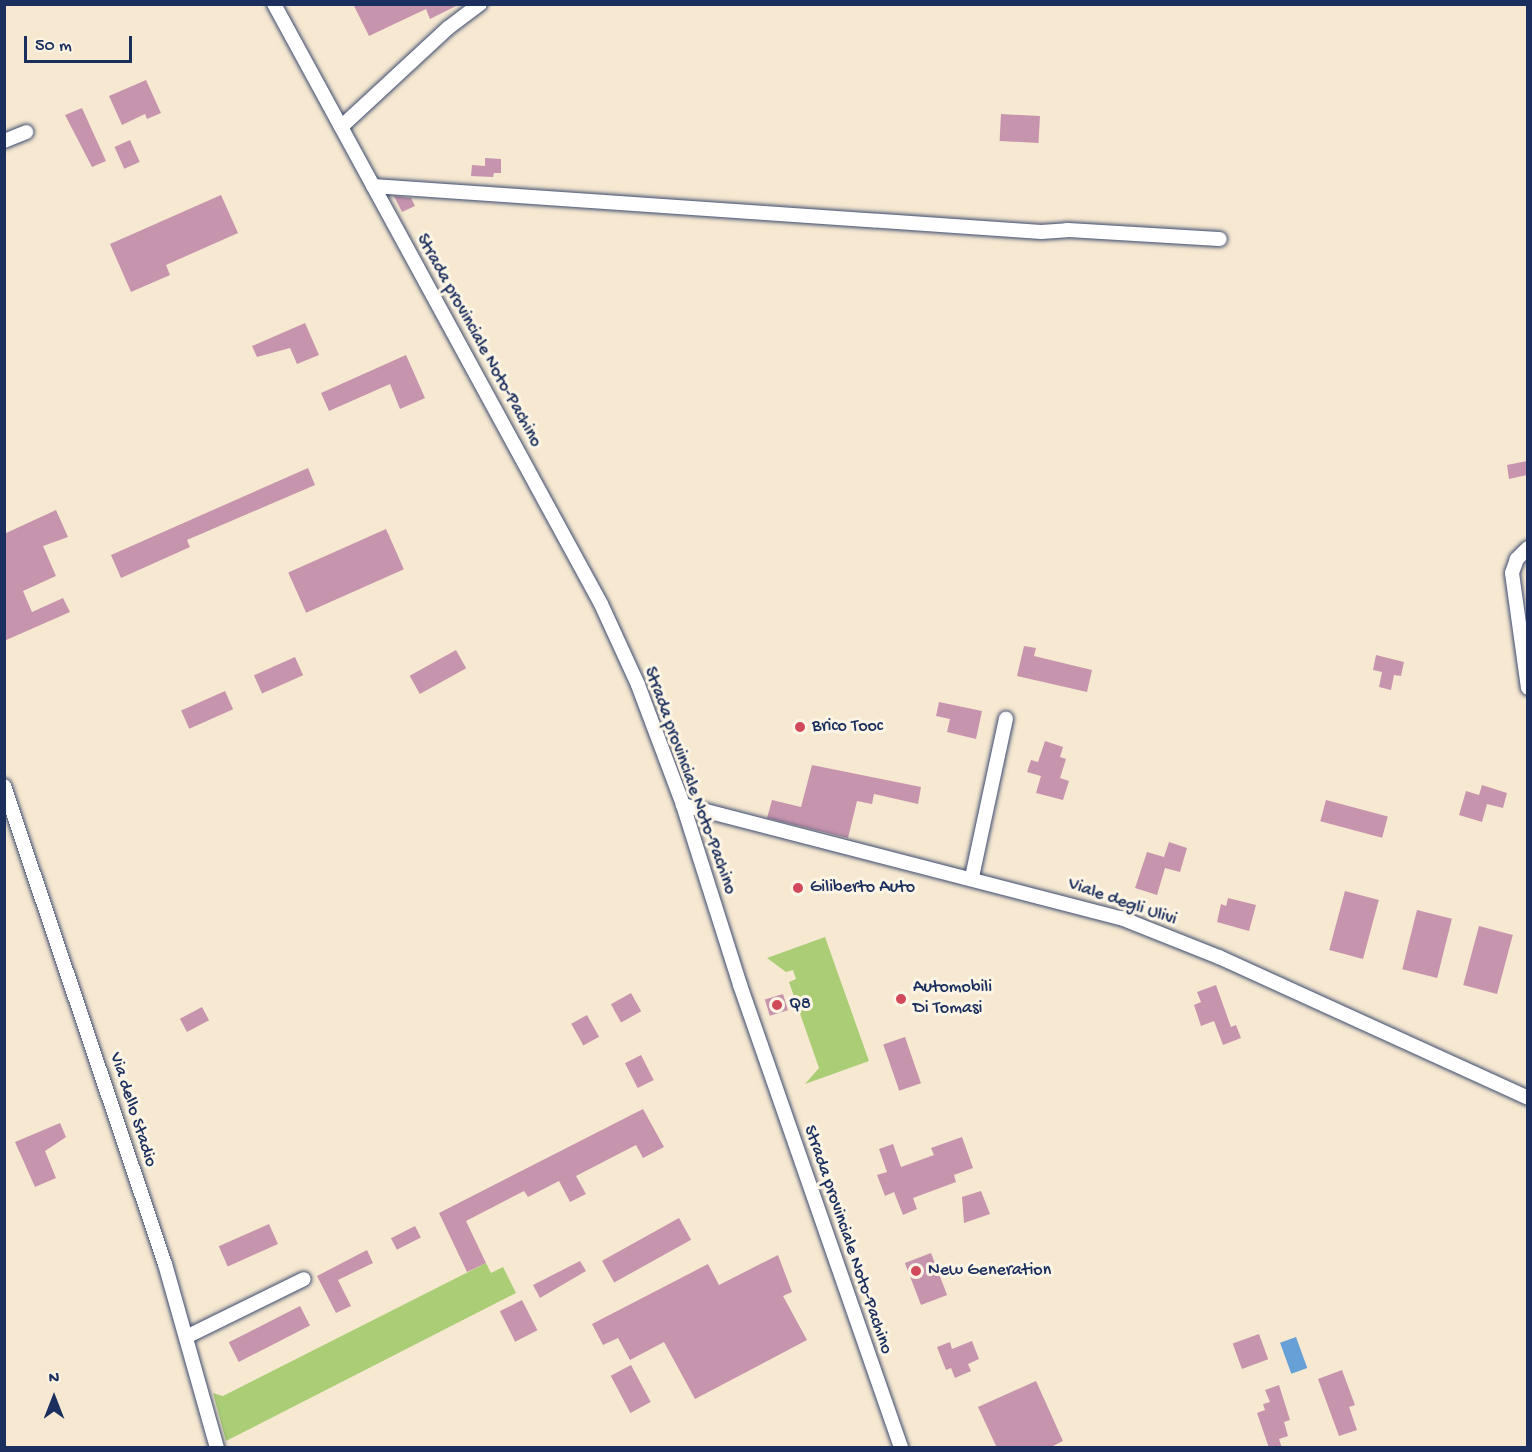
<!DOCTYPE html>
<style>
body{margin:0}
#map{position:relative;width:1532px;height:1452px;overflow:hidden;background:#f7e9d1;font-family:"Gochi Hand",sans-serif}
div>[style]{position:absolute}
[style*='--x']{left:calc(var(--x)*1px);top:calc(var(--y)*1px);width:calc(var(--w)*1px);rotate:calc(var(--a)*1deg)}
.green>*{inset:0;background:#aacd76}
.water>*{inset:0;background:#67a0d6;transform-origin:0 0}
.building>*{inset:0;background:#c794ad;transform-origin:0 0}
.roads{filter:drop-shadow(0 0 2px #3c4b6f) drop-shadow(0 0 2px #3c4b6f)}
.minor>*{height:14px;margin:-7px;padding:0 7px;transform-origin:7px;border-radius:7px;background:#fff}
.dots>*{width:16px;height:16px;translate:-50% -50%;box-sizing:border-box;border:3px solid #fcf5e5;border-radius:50%}
span{translate:-50% -50%;white-space:nowrap;text-align:center;line-height:1.15;-webkit-text-stroke:6px #fcf5e5;paint-order:stroke}
.street-label{font-size:18px;color:#1b2f5e}
.poi-label{font-size:18px;color:#1b2f5e}
.left{translate:0 -50%;text-align:left}
.frame{position:absolute;inset:0;border:6px solid #1b2f5e;pointer-events:none}
.north{position:absolute;left:24px;top:1368px;width:60px;height:60px;-webkit-text-stroke:4px #fcf5e5;paint-order:stroke;rotate:0deg;font-size:16px;font-weight:700;line-height:24px;text-align:center;color:#1b2f5e}
.north::after{content:'';display:block;margin:auto;width:21px;height:27px;background:#1b2f5e;clip-path:polygon(50% 0,100% 100%,50% 72%,0 100%)}
.scale{position:absolute;left:24px;top:36px;width:108px;height:27px;box-sizing:border-box;border:3px solid #1b2f5e;border-top:0;padding-left:8px;font-size:18px;line-height:21px;white-space:nowrap;color:#1b2f5e;-webkit-text-stroke:4px #fcf5e5;paint-order:stroke}
</style>
<div id="map">
<div class="green">
<div style="clip-path:polygon(825px 937px,869px 1061px,805px 1084px,819px 1068px,789px 982px,796px 979px,793px 970px,786px 972px,767px 958px)"></div>
<div style="clip-path:polygon(486px 1263px,491px 1273px,503px 1267px,516px 1293px,226px 1441px,213px 1393px,223px 1396px)"></div>
</div>
<div class="water">
<div style="left:1296px;top:1337px;width:33px;height:17px;rotate:70deg"></div>
</div>
<div class="building">
<div style="clip-path:polygon(353px 4px,460px 4px,430px 19px,426px 9px,369px 36px)"></div>
<div style="clip-path:polygon(146px 80px,161px 113px,147px 119px,145px 114px,122px 125px,109px 96px)"></div>
<div style="clip-path:polygon(82px 108px,106px 161px,92px 167px,65px 115px)"></div>
<div style="left:1001px;top:114px;width:39px;height:27px;rotate:3deg"></div>
<div style="left:130px;top:140px;width:24px;height:17px;rotate:66deg"></div>
<div style="clip-path:polygon(485px 158px,501px 159px,501px 173px,494px 173px,493px 177px,471px 176px,472px 165px,485px 166px)"></div>
<div style="clip-path:polygon(221px 195px,238px 233px,166px 265px,170px 275px,131px 292px,110px 244px)"></div>
<div style="clip-path:polygon(394px 196px,411px 198px,415px 206px,402px 212px)"></div>
<div style="clip-path:polygon(305px 323px,319px 355px,297px 364px,290px 348px,257px 357px,252px 346px)"></div>
<div style="clip-path:polygon(406px 355px,425px 398px,400px 409px,390px 384px,329px 411px,321px 393px)"></div>
<div style="clip-path:polygon(1527px 461px,1527px 475px,1509px 479px,1507px 465px)"></div>
<div style="clip-path:polygon(308px 468px,315px 485px,187px 540px,190px 547px,121px 578px,111px 555px)"></div>
<div style="clip-path:polygon(56px 510px,68px 537px,43px 546px,56px 576px,23px 591px,32px 612px,63px 598px,70px 612px,4px 641px,4px 534px)"></div>
<div style="left:386px;top:529px;width:44px;height:107px;rotate:66deg"></div>
<div style="clip-path:polygon(1024px 646px,1036px 648px,1034px 656px,1092px 670px,1087px 692px,1017px 676px)"></div>
<div style="left:456px;top:650px;width:21px;height:53px;rotate:61deg"></div>
<div style="clip-path:polygon(1376px 655px,1404px 662px,1401px 676px,1394px 675px,1391px 690px,1379px 687px,1382px 672px,1373px 670px)"></div>
<div style="left:295px;top:657px;width:20px;height:45px;rotate:66deg"></div>
<div style="left:225px;top:691px;width:20px;height:48px;rotate:66deg"></div>
<div style="clip-path:polygon(939px 702px,982px 711px,976px 739px,947px 732px,950px 719px,936px 716px)"></div>
<div style="clip-path:polygon(1045px 741px,1063px 747px,1060px 757px,1066px 759px,1060px 778px,1069px 781px,1063px 800px,1036px 793px,1041px 776px,1027px 772px,1031px 760px,1038px 762px)"></div>
<div style="clip-path:polygon(812px 765px,921px 787px,918px 804px,874px 794px,872px 804px,857px 801px,848px 838px,767px 818px,772px 800px,801px 807px)"></div>
<div style="clip-path:polygon(1482px 785px,1507px 793px,1503px 808px,1487px 804px,1482px 822px,1459px 815px,1466px 791px,1479px 795px)"></div>
<div style="left:1326px;top:800px;width:64px;height:22px;rotate:15deg"></div>
<div style="clip-path:polygon(1169px 842px,1187px 848px,1180px 872px,1165px 868px,1157px 895px,1135px 888px,1147px 852px,1164px 857px)"></div>
<div style="left:1345px;top:891px;width:35px;height:61px;rotate:15deg"></div>
<div style="clip-path:polygon(1228px 898px,1256px 905px,1249px 931px,1217px 922px,1221px 904px,1226px 906px)"></div>
<div style="left:1417px;top:910px;width:36px;height:61px;rotate:14deg"></div>
<div style="left:1479px;top:926px;width:35px;height:61px;rotate:15deg"></div>
<div style="clip-path:polygon(1216px 985px,1231px 1027px,1236px 1025px,1241px 1038px,1223px 1045px,1214px 1021px,1201px 1026px,1194px 1005px,1201px 1002px,1197px 992px)"></div>
<div style="left:631px;top:993px;width:21px;height:23px;rotate:61deg"></div>
<div style="left:783px;top:994px;width:17px;height:19px;rotate:73deg"></div>
<div style="left:202px;top:1007px;width:15px;height:25px;rotate:62deg"></div>
<div style="left:587px;top:1015px;width:25px;height:18px;rotate:61deg"></div>
<div style="left:905px;top:1037px;width:49px;height:23px;rotate:71deg"></div>
<div style="left:641px;top:1055px;width:28px;height:18px;rotate:63deg"></div>
<div style="clip-path:polygon(643px 1109px,664px 1147px,643px 1158px,636px 1145px,576px 1176px,586px 1194px,570px 1202px,559px 1181px,528px 1197px,524px 1191px,466px 1221px,486px 1263px,467px 1272px,439px 1213px)"></div>
<div style="clip-path:polygon(60px 1123px,66px 1137px,45px 1151px,56px 1178px,35px 1187px,15px 1142px)"></div>
<div style="clip-path:polygon(962px 1137px,973px 1168px,954px 1175px,956px 1182px,913px 1198px,917px 1209px,903px 1215px,894px 1192px,885px 1196px,877px 1175px,887px 1172px,879px 1149px,893px 1144px,901px 1167px,934px 1155px,931px 1148px)"></div>
<div style="clip-path:polygon(981px 1191px,990px 1214px,964px 1223px,962px 1197px)"></div>
<div style="left:679px;top:1218px;width:25px;height:88px;rotate:61deg"></div>
<div style="left:269px;top:1224px;width:22px;height:55px;rotate:66deg"></div>
<div style="left:415px;top:1226px;width:13px;height:27px;rotate:63deg"></div>
<div style="clip-path:polygon(367px 1250px,373px 1263px,338px 1280px,351px 1306px,336px 1313px,317px 1276px)"></div>
<div style="left:931px;top:1253px;width:45px;height:28px;rotate:69deg"></div>
<div style="clip-path:polygon(778px 1255px,792px 1292px,783px 1296px,807px 1340px,695px 1399px,664px 1342px,630px 1360px,618px 1338px,603px 1345px,592px 1324px,708px 1264px,719px 1285px)"></div>
<div style="clip-path:polygon(580px 1261px,586px 1271px,540px 1298px,533px 1285px)"></div>
<div style="left:522px;top:1300px;width:34px;height:25px;rotate:63deg"></div>
<div style="left:300px;top:1306px;width:22px;height:80px;rotate:63deg"></div>
<div style="left:1259px;top:1334px;width:27px;height:28px;rotate:70deg"></div>
<div style="clip-path:polygon(972px 1341px,979px 1359px,968px 1364px,971px 1371px,955px 1378px,951px 1368px,946px 1370px,937px 1347px,950px 1342px,952px 1349px)"></div>
<div style="left:631px;top:1365px;width:42px;height:23px;rotate:62deg"></div>
<div style="clip-path:polygon(1342px 1370px,1355px 1405px,1349px 1407px,1357px 1430px,1339px 1436px,1318px 1379px)"></div>
<div style="clip-path:polygon(1036px 1381px,1063px 1441px,1049px 1448px,997px 1448px,978px 1407px)"></div>
<div style="clip-path:polygon(1279px 1385px,1290px 1420px,1284px 1422px,1288px 1436px,1279px 1439px,1282px 1448px,1269px 1448px,1257px 1413px,1265px 1410px,1263px 1404px,1270px 1402px,1265px 1390px)"></div>
</div>
<div class="roads">
<div class="minor">
<div style="--x:274;--y:4;--w:683;--a:61.41"></div>
<div style="--x:601;--y:604;--w:89;--a:65.4"></div>
<div style="--x:638;--y:685;--w:128;--a:69.4"></div>
<div style="--x:683;--y:805;--w:189;--a:72.4"></div>
<div style="--x:740;--y:985;--w:490;--a:70.8"></div>
<div style="--x:341;--y:127;--w:146;--a:-42.8"></div>
<div style="--x:448;--y:28;--w:40;--a:-37"></div>
<div style="--x:4;--y:141;--w:24;--a:-22"></div>
<div style="--x:373;--y:186;--w:670;--a:3.94"></div>
<div style="--x:1041;--y:232;--w:26;--a:-4"></div>
<div style="--x:1067;--y:230;--w:153;--a:3.4"></div>
<div style="--x:1528;--y:548;--w:16;--a:135"></div>
<div style="--x:1517;--y:559;--w:15;--a:110"></div>
<div style="--x:1512;--y:573;--w:116;--a:82.1"></div>
<div style="--x:4;--y:786;--w:504;--a:71.39"></div>
<div style="--x:165;--y:1264;--w:191;--a:74.2"></div>
<div style="--x:683;--y:805;--w:452;--a:14.5"></div>
<div style="--x:1121;--y:918;--w:105;--a:21.7"></div>
<div style="--x:1219;--y:957;--w:340;--a:24.5"></div>
<div style="--x:972;--y:877;--w:162;--a:-77.9"></div>
<div style="--x:186;--y:1337;--w:131;--a:-26.2"></div>
</div>
</div>
<div class="dots">
<div style="left:800px;top:727px;background:#d1495b"></div>
<div style="left:798px;top:888px;background:#d1495b"></div>
<div style="left:901px;top:999px;background:#d1495b"></div>
<div style="left:777px;top:1005px;background:#d1495b"></div>
<div style="left:916px;top:1271px;background:#d1495b"></div>
</div>
<div class="street-label">
<span style="left:478px;top:341px;rotate:61deg">Strada provinciale Noto-Pachino</span>
<span style="left:689px;top:781px;rotate:70deg">Strada provinciale Noto-Pachino</span>
<span style="left:1122px;top:903px;rotate:19deg">Viale degli Ulivi</span>
<span style="left:132px;top:1110px;rotate:72deg">Via dello Stadio</span>
<span style="left:847px;top:1240px;rotate:71deg">Strada provinciale Noto-Pachino</span>
</div>
<div class="poi-label">
<span class="left" style="left:812px;top:727px">Brico Tooc</span>
<span class="left" style="left:810px;top:888px">Giliberto Auto</span>
<span class="left" style="left:913px;top:999px">Automobili<br>Di Tomasi</span>
<span class="left" style="left:789px;top:1005px">Q8</span>
<span class="left" style="left:928px;top:1271px">New Generation</span>
</div>
<div class="frame"></div>
<div class="north">N</div>
<div class="scale">50 m</div>
</div>
